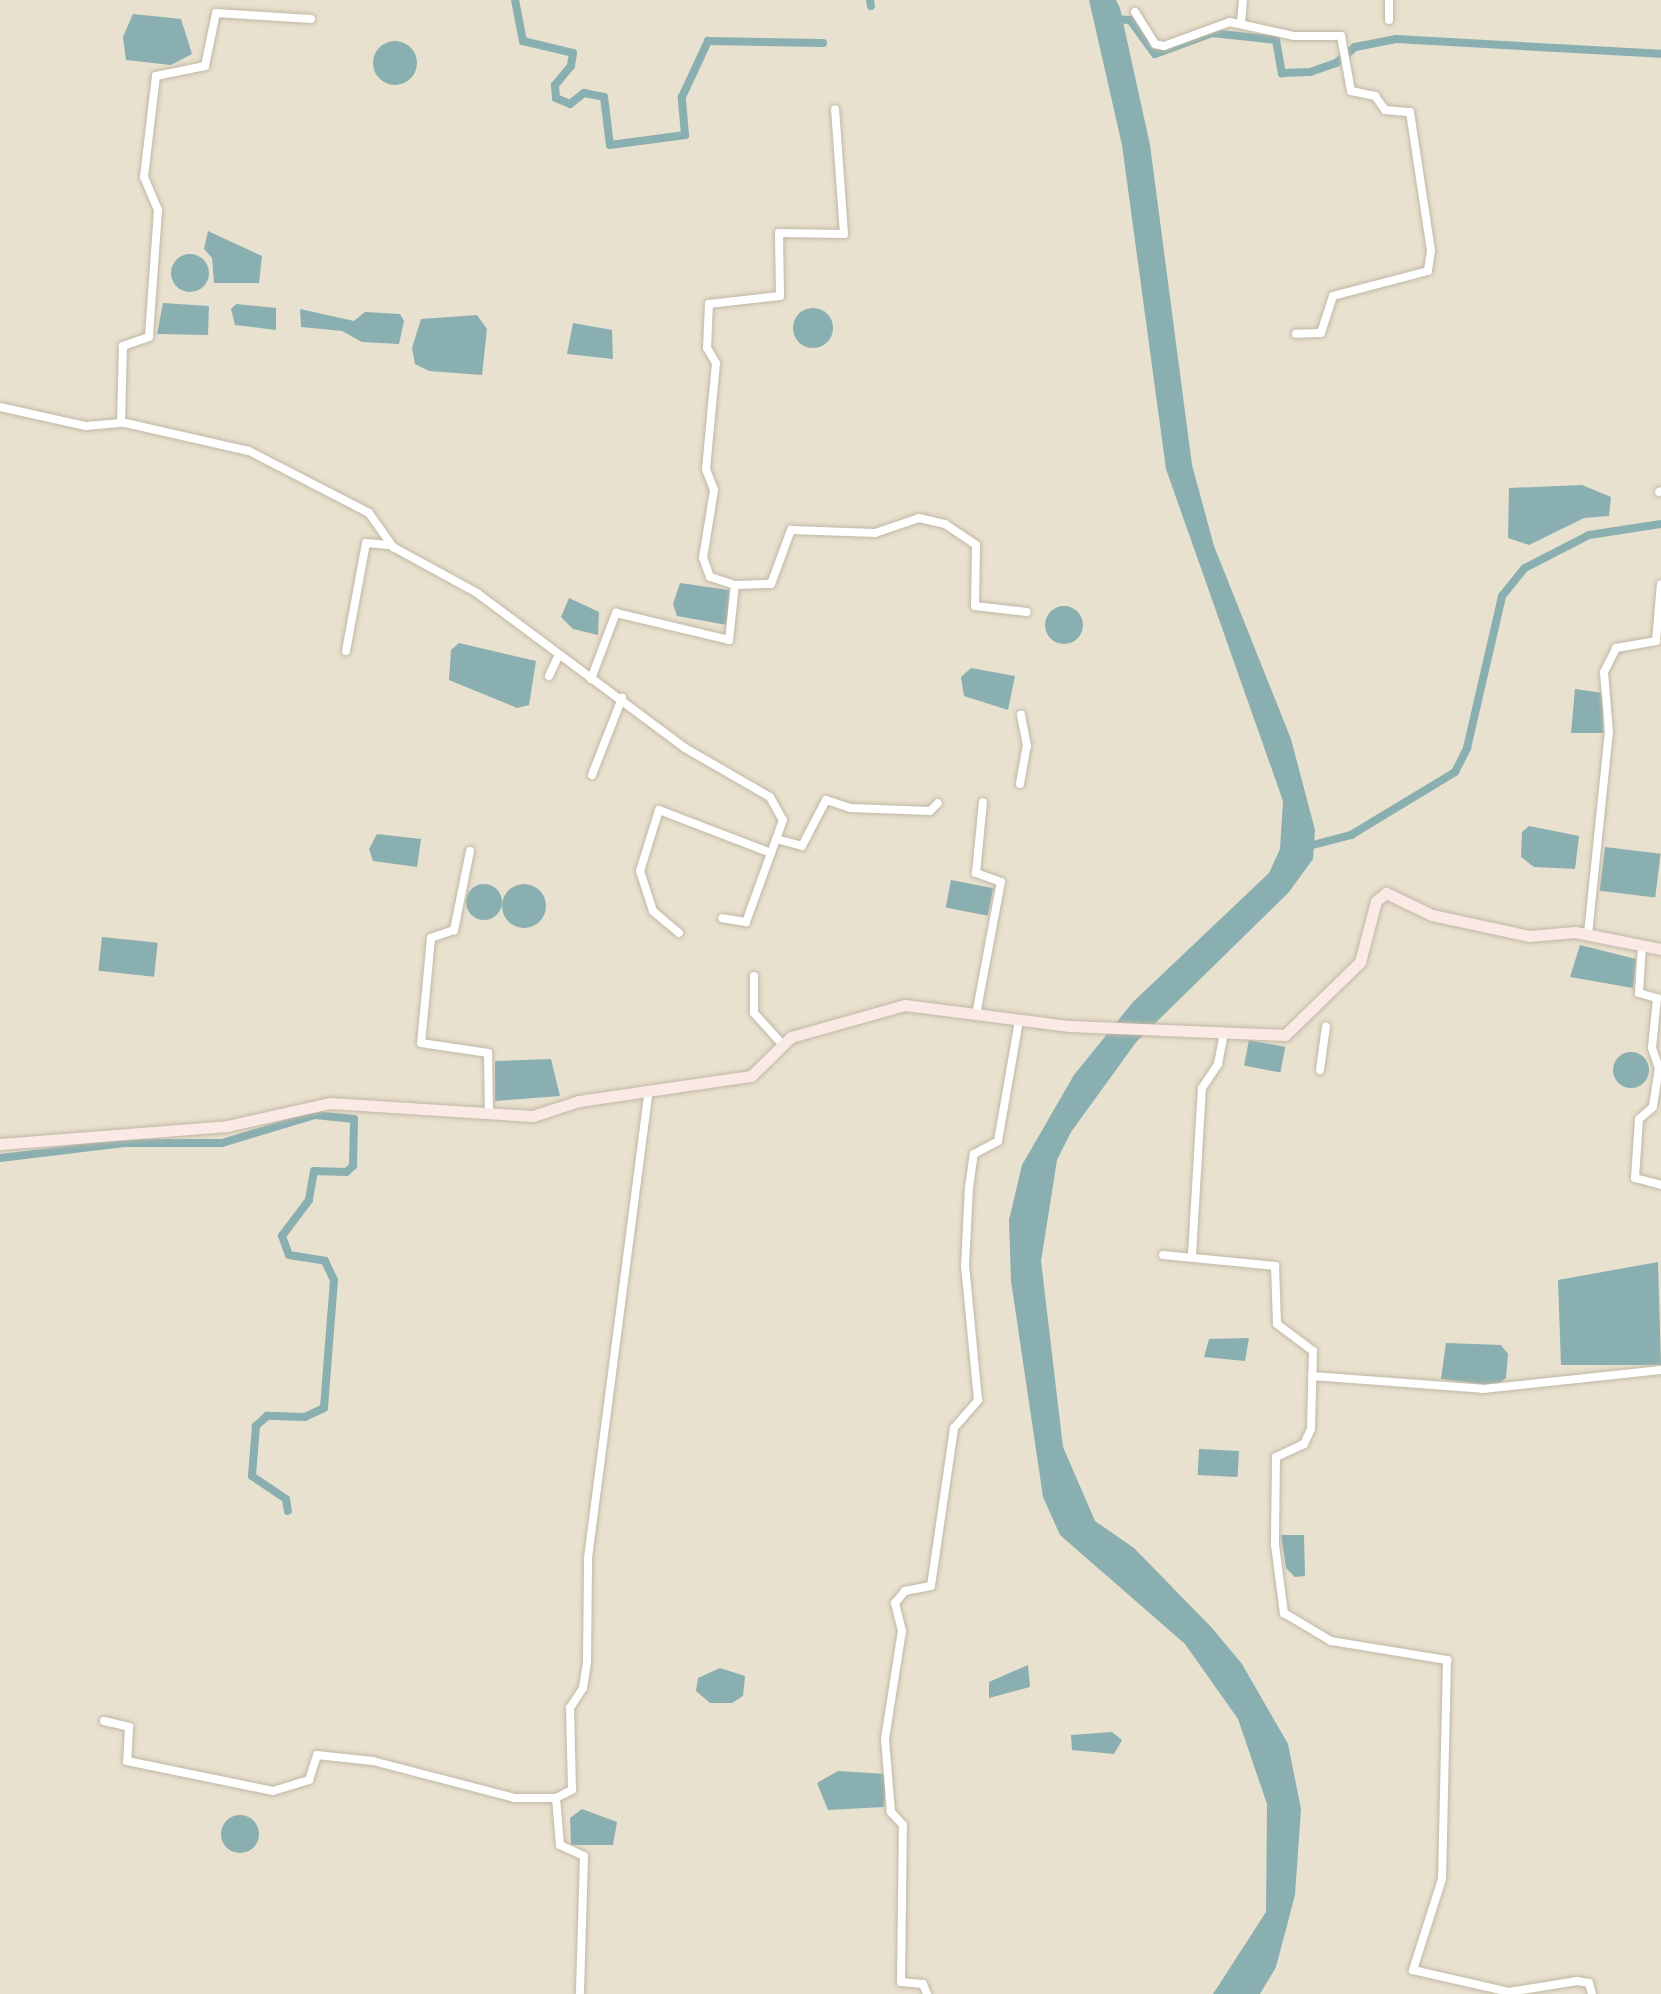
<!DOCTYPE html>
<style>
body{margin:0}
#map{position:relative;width:1661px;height:1994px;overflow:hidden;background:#e9e1cf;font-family:"Space Grotesk",sans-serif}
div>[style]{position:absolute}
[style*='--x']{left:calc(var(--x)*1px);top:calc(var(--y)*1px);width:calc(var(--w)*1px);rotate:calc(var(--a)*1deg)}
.water>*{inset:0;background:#89afb0;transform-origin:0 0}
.round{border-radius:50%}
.canal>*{height:8px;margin:-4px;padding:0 4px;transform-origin:4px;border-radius:4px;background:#89afb0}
.roads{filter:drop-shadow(0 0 2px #c0b8a6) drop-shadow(0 0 2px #c0b8a6)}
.minor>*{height:8px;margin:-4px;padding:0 4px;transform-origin:4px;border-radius:4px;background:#fff}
.secondary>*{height:11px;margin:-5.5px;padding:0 5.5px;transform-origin:5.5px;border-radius:5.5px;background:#fbe9e5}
span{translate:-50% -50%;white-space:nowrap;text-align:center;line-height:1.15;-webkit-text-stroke:10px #f7efdc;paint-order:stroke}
</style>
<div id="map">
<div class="water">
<div style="clip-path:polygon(1089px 0,1116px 0,1120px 8px,1150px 145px,1192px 465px,1214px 546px,1291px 739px,1315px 830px,1313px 859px,1289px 892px,1137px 1041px,1071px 1132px,1057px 1160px,1041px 1261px,1063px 1447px,1095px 1521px,1134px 1548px,1212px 1628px,1242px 1664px,1288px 1744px,1301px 1809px,1295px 1895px,1276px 1967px,1260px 1994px,1213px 1994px,1266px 1912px,1267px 1804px,1238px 1719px,1185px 1644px,1060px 1535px,1043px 1497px,1011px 1281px,1009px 1220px,1022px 1165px,1074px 1075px,1133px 1002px,1269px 873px,1280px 849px,1283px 801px,1166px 469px,1122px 145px)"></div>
<div style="clip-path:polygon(133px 14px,181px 19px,192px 54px,171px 65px,126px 60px,123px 37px)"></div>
<div class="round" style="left:373px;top:41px;width:44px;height:44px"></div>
<div style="clip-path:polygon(208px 231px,262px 256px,259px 283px,214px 283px,212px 258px,204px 249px)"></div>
<div class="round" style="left:171px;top:254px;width:38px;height:38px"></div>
<div style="clip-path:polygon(163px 303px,209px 306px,208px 335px,157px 334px)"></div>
<div style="clip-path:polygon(236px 304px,276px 308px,276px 330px,235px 325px,231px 309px)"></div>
<div class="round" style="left:793px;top:308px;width:40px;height:40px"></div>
<div style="clip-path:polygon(300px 309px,354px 321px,365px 312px,400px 314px,404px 321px,399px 344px,362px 342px,342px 331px,301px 327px)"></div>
<div style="clip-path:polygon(477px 315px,487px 329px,482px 375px,429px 371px,415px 364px,412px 348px,421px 319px)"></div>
<div style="clip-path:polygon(573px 323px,612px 330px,613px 359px,567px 354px)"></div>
<div style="clip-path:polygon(1582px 485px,1611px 497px,1609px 516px,1584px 518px,1529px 545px,1508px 538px,1509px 488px)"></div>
<div style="clip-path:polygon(680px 583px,729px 590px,727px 625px,677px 616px,673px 604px)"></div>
<div style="clip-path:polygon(569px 598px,599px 612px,598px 635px,573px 629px,561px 617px)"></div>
<div class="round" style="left:1045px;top:606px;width:38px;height:38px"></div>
<div style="clip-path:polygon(459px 643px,536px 661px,529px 705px,517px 708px,449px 680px,451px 650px)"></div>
<div style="clip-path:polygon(971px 668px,1015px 676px,1008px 710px,964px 696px,961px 677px)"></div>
<div style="clip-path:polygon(1575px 689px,1603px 693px,1603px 733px,1571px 733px)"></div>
<div style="clip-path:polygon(1529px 826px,1579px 836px,1575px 869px,1534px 867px,1521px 857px,1522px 832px)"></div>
<div style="clip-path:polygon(377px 834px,421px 839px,417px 867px,373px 861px,369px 849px)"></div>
<div style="left:1605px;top:847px;width:56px;height:44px;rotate:7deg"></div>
<div style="left:951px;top:880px;width:43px;height:28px;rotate:11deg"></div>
<div class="round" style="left:466px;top:884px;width:36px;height:36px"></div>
<div class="round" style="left:502px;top:884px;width:44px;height:44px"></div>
<div style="left:102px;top:937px;width:56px;height:34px;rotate:6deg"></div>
<div style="clip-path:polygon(1580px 945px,1636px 959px,1633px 988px,1570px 977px)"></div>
<div style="left:1249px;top:1040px;width:37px;height:26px;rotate:11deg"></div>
<div class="round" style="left:1613px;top:1052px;width:36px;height:36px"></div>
<div style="clip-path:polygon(551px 1059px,560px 1096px,495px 1101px,495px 1061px)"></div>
<div style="clip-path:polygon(1658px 1262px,1661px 1365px,1561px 1365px,1558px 1280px)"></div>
<div style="clip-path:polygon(1249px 1338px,1245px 1361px,1204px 1357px,1209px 1339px)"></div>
<div style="clip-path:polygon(1446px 1343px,1501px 1345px,1508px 1354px,1506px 1378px,1496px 1386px,1441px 1379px)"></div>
<div style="left:1199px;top:1449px;width:40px;height:26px;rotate:3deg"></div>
<div style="clip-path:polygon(1281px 1535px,1304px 1535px,1305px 1576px,1295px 1577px,1286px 1568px)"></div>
<div style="clip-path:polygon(1028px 1665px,1030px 1687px,989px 1698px,989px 1682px)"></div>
<div style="clip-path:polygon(720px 1668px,745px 1676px,743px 1696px,732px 1703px,710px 1703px,696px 1691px,698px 1678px)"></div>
<div style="clip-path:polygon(1112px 1732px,1122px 1740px,1114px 1754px,1072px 1750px,1071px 1735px)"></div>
<div style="clip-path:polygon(838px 1771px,886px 1774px,884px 1807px,828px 1810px,817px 1783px)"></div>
<div style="clip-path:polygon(582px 1809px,617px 1822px,613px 1845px,571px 1845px,570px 1818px)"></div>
<div class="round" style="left:221px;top:1815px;width:38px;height:38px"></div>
</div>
<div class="canal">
<div style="--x:515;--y:0;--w:42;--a:79"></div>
<div style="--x:523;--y:41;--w:51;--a:13.5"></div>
<div style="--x:573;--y:53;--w:13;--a:99"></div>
<div style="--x:571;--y:66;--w:25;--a:130"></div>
<div style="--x:555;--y:85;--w:13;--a:86"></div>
<div style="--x:556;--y:98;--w:15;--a:23"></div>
<div style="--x:570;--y:104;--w:18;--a:-38"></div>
<div style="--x:584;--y:93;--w:20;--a:11"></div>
<div style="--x:604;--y:97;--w:48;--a:82.9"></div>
<div style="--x:610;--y:145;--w:76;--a:-7.6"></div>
<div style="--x:685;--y:135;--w:38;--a:-95"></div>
<div style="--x:682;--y:97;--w:62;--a:-65.1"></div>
<div style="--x:708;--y:41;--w:115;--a:1"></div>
<div style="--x:870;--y:0;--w:6;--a:81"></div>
<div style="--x:1113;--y:19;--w:17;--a:3"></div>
<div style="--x:1130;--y:20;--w:42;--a:53.7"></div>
<div style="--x:1155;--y:54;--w:61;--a:-20.2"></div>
<div style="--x:1212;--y:33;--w:64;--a:6.2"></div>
<div style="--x:1276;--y:40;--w:34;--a:80"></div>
<div style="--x:1282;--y:73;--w:28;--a:-2"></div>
<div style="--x:1310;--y:72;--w:28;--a:-19"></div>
<div style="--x:1336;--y:63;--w:25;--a:-40"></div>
<div style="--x:1355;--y:47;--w:42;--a:-11"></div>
<div style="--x:1396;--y:39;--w:265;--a:3.2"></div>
<div style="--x:1305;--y:847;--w:48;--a:-14.6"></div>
<div style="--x:1351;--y:835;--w:122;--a:-31.2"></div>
<div style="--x:1455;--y:772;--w:27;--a:-63"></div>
<div style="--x:1467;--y:748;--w:156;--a:-77"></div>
<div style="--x:1502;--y:596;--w:36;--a:-51"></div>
<div style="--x:1525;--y:568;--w:72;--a:-27.3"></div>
<div style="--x:1589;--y:535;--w:73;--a:-8.7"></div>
<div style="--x:0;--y:1158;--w:125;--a:-6.9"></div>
<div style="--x:124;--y:1143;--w:98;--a:0"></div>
<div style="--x:222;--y:1143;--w:97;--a:-16.8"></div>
<div style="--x:315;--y:1115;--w:39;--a:6"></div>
<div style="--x:354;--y:1119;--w:47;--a:91.2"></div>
<div style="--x:353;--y:1166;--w:9;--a:139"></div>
<div style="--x:346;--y:1172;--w:32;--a:-178"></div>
<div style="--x:314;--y:1171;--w:29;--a:100"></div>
<div style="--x:309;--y:1200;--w:45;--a:126.9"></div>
<div style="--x:282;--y:1236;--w:20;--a:70"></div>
<div style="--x:289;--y:1255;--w:36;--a:9"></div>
<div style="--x:325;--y:1261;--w:21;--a:65"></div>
<div style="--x:334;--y:1280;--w:128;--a:94.5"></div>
<div style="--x:324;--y:1408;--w:21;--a:155"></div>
<div style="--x:305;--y:1417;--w:38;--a:-178"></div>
<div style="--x:267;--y:1416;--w:15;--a:138"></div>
<div style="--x:256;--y:1426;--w:50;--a:94.6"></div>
<div style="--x:252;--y:1476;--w:41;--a:34.1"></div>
<div style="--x:286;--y:1499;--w:12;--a:81"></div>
</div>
<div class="roads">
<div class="minor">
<div style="--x:1389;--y:0;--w:20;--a:90"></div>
<div style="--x:1135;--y:12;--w:38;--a:58"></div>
<div style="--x:1155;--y:44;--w:9;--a:13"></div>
<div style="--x:1164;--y:46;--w:70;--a:-20"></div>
<div style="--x:1230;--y:22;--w:66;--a:12.3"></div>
<div style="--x:1294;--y:36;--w:47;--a:0"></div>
<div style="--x:1341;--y:36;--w:56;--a:79.7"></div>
<div style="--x:1351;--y:91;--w:25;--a:12"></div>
<div style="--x:1375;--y:96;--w:17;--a:54"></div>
<div style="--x:1385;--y:110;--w:25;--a:5"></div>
<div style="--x:1410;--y:112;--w:141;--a:81.4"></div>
<div style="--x:1431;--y:251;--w:20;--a:99"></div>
<div style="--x:1428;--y:271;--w:98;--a:165.3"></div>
<div style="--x:1333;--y:296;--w:39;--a:108"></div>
<div style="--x:1321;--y:333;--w:25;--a:178"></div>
<div style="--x:311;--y:19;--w:95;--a:-176.4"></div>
<div style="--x:216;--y:13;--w:54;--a:101.7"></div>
<div style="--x:205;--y:66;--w:50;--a:168.5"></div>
<div style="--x:156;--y:76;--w:102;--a:96.8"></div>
<div style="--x:144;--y:177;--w:36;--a:67"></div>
<div style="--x:158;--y:210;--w:127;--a:94.1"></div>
<div style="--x:149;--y:337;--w:28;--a:161"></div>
<div style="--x:123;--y:346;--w:76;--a:91.5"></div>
<div style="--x:121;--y:422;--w:131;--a:12.8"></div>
<div style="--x:249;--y:451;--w:135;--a:27.3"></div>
<div style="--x:369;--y:513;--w:42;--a:54.8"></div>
<div style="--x:393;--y:547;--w:96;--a:28.7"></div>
<div style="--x:477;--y:593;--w:259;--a:36.7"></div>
<div style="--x:685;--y:748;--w:98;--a:30"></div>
<div style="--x:770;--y:797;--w:26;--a:61"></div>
<div style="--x:783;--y:820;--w:109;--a:109.9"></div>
<div style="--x:746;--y:922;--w:24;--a:-171"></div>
<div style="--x:1241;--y:23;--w:23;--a:-85"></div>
<div style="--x:0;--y:407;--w:88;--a:12.5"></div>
<div style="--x:86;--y:426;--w:36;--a:-5"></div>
<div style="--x:1659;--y:492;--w:2;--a:-27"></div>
<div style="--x:735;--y:585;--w:26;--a:-162"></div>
<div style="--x:710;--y:577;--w:20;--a:-110"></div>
<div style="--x:703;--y:558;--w:69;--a:-80.8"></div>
<div style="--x:714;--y:490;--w:22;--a:-111"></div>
<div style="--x:706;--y:469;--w:106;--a:-84.6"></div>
<div style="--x:716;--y:363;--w:17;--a:-121"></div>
<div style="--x:707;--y:348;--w:44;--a:-87.4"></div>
<div style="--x:709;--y:304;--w:71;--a:-6.4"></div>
<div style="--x:780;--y:296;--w:63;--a:-90.9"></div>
<div style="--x:779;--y:233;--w:65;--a:0.9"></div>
<div style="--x:844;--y:234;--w:125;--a:-94.1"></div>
<div style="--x:346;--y:651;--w:110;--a:-79.5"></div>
<div style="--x:366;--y:543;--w:25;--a:5"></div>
<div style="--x:549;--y:676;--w:21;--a:-65"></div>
<div style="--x:591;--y:679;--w:71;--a:-69.3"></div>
<div style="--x:616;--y:613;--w:116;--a:13.4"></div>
<div style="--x:729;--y:640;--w:55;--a:-83.8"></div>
<div style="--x:735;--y:585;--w:36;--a:-2"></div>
<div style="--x:771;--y:584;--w:58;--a:-69.7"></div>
<div style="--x:791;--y:530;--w:84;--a:2"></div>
<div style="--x:875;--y:533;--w:46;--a:-18.8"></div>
<div style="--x:919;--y:518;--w:27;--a:13"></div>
<div style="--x:945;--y:524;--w:37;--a:34"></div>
<div style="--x:976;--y:545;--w:61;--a:90.9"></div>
<div style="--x:975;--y:606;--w:52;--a:6.6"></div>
<div style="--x:592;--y:775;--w:83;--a:-68.7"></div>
<div style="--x:1020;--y:784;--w:39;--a:-80"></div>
<div style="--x:1027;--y:746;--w:32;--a:-101"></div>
<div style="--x:776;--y:839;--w:27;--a:15"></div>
<div style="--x:802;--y:846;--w:52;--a:-62.4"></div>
<div style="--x:826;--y:800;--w:25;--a:18"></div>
<div style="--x:850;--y:808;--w:80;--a:2.1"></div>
<div style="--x:930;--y:811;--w:11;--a:-45"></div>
<div style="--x:470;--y:851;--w:81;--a:101.4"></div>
<div style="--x:454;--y:930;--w:24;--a:161"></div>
<div style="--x:431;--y:938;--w:105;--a:95.4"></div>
<div style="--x:421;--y:1043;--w:68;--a:8.5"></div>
<div style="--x:488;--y:1053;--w:61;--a:89.1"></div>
<div style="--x:679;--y:933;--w:34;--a:-140"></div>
<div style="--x:653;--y:911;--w:42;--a:-108"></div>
<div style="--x:640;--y:871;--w:64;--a:-72.7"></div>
<div style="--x:659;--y:810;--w:120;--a:21"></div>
<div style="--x:1588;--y:934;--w:203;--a:-84.1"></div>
<div style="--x:1609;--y:732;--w:60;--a:-94.8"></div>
<div style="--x:1604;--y:672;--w:27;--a:-63"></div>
<div style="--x:1616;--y:648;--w:41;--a:-9.9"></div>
<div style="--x:1656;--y:641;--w:57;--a:-85"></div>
<div style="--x:1642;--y:946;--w:47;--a:93.7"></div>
<div style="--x:1639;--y:993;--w:19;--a:16"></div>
<div style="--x:1657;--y:998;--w:50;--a:95.7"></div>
<div style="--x:1652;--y:1048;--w:21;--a:71"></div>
<div style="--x:1659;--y:1068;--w:39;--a:99"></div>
<div style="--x:1653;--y:1107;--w:18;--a:139"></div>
<div style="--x:1639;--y:1119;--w:59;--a:93.9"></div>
<div style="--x:1635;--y:1178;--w:27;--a:15"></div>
<div style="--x:754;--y:976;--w:37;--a:90"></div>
<div style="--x:754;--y:1013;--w:42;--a:47.9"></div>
<div style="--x:976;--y:1015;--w:135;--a:-79.4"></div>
<div style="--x:1001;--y:882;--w:27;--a:-160"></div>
<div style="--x:976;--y:873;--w:71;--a:-84.4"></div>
<div style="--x:1320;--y:1070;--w:44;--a:-82.2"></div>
<div style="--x:1163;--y:1255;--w:113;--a:5.6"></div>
<div style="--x:1275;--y:1266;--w:58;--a:88"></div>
<div style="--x:1277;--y:1324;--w:45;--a:36.9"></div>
<div style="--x:1313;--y:1351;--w:78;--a:91.5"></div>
<div style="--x:1311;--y:1429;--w:17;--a:115"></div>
<div style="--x:1304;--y:1444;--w:31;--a:155"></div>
<div style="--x:1276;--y:1457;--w:88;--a:90.7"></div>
<div style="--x:1275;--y:1545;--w:69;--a:82.5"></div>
<div style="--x:1284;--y:1613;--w:55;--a:30.8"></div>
<div style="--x:1331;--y:1641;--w:118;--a:9.3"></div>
<div style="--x:1447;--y:1660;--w:219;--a:91.3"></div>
<div style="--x:1442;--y:1879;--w:96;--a:107.7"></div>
<div style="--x:1413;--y:1970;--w:98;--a:12.9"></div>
<div style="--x:1509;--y:1992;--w:69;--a:-9.2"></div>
<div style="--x:1577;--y:1981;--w:12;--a:9"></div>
<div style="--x:1589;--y:1983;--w:11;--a:75"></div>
<div style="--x:1192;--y:1255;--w:167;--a:-86.6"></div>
<div style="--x:1202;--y:1088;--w:29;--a:-56"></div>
<div style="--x:1218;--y:1064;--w:31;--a:-79"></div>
<div style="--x:1312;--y:1376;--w:171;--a:4.3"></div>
<div style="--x:1483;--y:1389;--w:179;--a:-6.1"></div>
<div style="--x:104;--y:1721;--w:26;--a:13"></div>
<div style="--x:129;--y:1727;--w:34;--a:93"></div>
<div style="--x:127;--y:1761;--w:149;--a:11.6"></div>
<div style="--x:273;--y:1791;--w:38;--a:-17"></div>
<div style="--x:309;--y:1780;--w:26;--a:-72"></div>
<div style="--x:317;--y:1755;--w:56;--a:6.1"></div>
<div style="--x:373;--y:1761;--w:147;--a:14.6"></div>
<div style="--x:515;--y:1798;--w:41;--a:0"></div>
<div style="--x:556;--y:1798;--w:18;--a:-27"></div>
<div style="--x:572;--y:1790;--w:82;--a:-91.4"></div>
<div style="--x:570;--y:1708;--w:24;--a:-57"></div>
<div style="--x:583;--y:1688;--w:26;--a:-81"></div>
<div style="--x:587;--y:1662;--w:104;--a:-89.4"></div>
<div style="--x:588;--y:1558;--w:472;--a:-82.6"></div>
<div style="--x:556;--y:1798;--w:47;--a:85.1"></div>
<div style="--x:560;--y:1845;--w:26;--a:25"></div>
<div style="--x:584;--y:1856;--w:138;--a:91.7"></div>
<div style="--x:927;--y:1994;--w:11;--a:-112"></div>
<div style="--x:923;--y:1984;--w:22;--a:-175"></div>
<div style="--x:901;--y:1982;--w:157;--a:-89.3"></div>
<div style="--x:903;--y:1825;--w:18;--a:-133"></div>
<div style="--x:891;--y:1812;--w:73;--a:-94.7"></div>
<div style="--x:885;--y:1739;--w:109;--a:-81.1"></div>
<div style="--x:902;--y:1631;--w:29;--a:-104"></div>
<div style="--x:895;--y:1603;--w:16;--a:-50"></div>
<div style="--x:905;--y:1591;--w:26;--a:-11"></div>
<div style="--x:931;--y:1586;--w:160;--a:-81.7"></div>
<div style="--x:954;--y:1428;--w:37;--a:-49"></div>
<div style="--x:978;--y:1400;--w:135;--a:-95.5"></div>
<div style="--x:965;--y:1266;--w:78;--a:-87.1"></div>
<div style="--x:969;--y:1188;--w:34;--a:-82"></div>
<div style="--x:974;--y:1154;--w:27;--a:-28"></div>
<div style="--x:998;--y:1141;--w:122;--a:-80.1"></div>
</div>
<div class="secondary">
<div style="--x:0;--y:1144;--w:228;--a:-4.5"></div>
<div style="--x:227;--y:1126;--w:106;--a:-12.6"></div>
<div style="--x:330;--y:1103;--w:203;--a:3.7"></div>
<div style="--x:533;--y:1116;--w:48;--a:-18.1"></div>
<div style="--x:579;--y:1101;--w:174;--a:-8.3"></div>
<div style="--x:751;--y:1076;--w:56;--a:-44.3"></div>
<div style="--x:791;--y:1037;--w:118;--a:-15.7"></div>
<div style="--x:905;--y:1005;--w:166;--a:7.3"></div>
<div style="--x:1070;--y:1026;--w:215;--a:2.4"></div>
<div style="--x:1285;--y:1035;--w:105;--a:-44.2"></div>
<div style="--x:1360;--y:962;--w:63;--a:-75.3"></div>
<div style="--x:1376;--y:901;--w:13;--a:-39"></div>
<div style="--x:1386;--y:893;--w:51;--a:25.6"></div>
<div style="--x:1432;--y:915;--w:99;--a:12.2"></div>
<div style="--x:1529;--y:936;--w:46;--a:-5"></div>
<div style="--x:1575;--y:932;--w:88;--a:11.2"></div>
</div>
</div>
</div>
